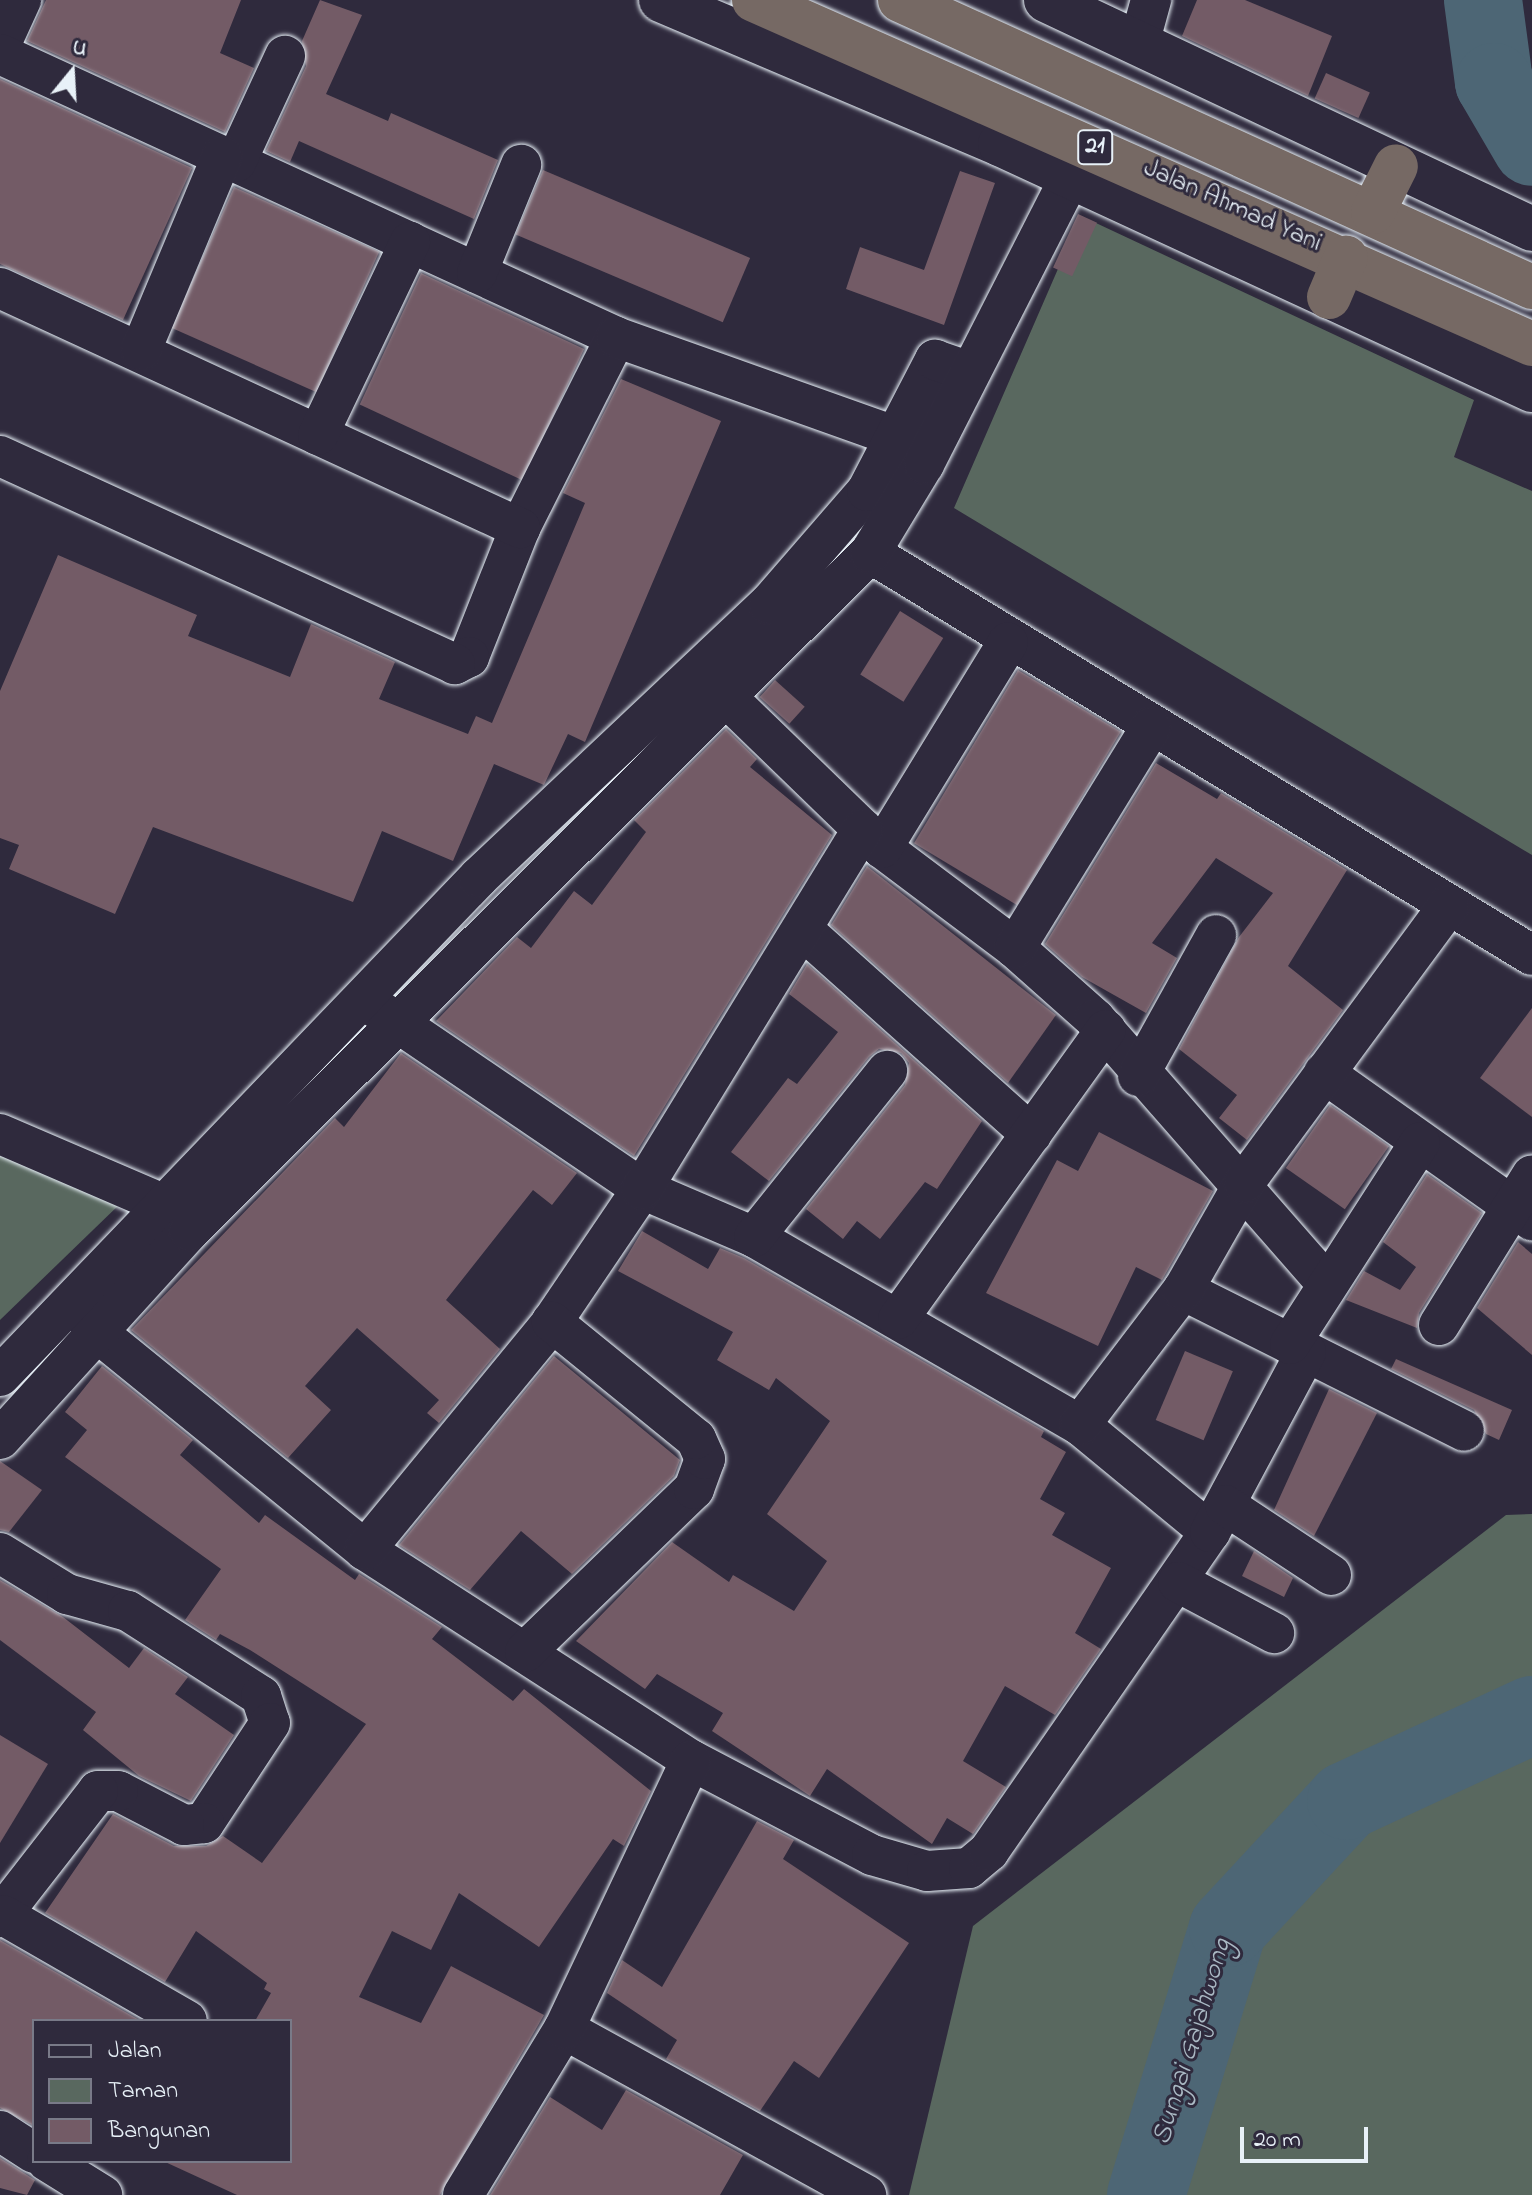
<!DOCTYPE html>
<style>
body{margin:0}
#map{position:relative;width:1532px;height:2195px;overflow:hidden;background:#2f2a3d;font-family:"Indie Flower",sans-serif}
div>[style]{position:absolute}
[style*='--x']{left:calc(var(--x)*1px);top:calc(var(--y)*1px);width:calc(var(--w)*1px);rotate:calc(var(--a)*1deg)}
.green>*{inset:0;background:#59685f}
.river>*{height:78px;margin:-39px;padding:0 39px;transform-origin:39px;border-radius:39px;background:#4d6675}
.building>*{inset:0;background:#735b66;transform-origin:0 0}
.roads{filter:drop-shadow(0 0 2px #e8f1f8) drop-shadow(0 0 2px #e8f1f8)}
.street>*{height:40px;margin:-20px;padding:0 20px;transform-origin:20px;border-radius:20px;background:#2f2a3d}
.secondary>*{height:44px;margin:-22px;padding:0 22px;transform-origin:22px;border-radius:22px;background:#2f2a3d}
.highway>*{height:44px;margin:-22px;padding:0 22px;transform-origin:22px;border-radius:22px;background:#766964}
span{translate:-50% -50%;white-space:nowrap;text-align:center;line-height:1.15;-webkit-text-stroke:6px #2f2a3d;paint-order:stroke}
.shield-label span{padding:2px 6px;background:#2f2a3d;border:2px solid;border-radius:6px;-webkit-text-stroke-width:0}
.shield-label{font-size:24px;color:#e8f1f8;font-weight:700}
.street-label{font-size:26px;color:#e8f1f8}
.water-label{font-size:28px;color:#aab9c4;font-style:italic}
.legend{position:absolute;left:32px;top:2019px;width:260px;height:144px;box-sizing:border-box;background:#2f2a3d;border:2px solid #797a88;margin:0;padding:10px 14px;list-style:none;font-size:24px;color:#e8f1f8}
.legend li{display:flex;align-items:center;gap:16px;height:40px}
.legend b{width:40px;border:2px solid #797a88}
.north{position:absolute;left:32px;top:32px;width:80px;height:80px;-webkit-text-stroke:6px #2f2a3d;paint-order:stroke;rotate:18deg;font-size:22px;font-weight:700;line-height:32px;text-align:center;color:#e8f1f8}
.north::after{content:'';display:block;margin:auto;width:28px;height:36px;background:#e8f1f8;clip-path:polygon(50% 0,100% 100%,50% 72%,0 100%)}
.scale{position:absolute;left:1240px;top:2127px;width:128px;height:36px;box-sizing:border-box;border:4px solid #e8f1f8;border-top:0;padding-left:10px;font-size:24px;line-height:28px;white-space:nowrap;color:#e8f1f8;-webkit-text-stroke:6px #2f2a3d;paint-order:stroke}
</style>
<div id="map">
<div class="green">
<div style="clip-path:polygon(1081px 216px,1474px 400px,1454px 457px,1532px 491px,1532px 855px,954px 508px)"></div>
<div style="clip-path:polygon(0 1148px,123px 1201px,0 1320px)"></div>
<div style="clip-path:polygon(1532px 1514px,1532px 2195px,909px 2195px,973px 1926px,1506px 1515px)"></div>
</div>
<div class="river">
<div style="--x:1483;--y:0;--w:83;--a:82.4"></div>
<div style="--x:1494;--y:82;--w:75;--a:59.7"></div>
<div style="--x:1146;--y:2195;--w:279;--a:-72.9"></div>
<div style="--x:1228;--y:1928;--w:173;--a:-47.1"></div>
<div style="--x:1346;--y:1801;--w:205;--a:-24.8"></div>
</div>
<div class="building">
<div style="clip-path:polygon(46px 0,241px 0,220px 53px,254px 68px,225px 132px,27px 41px)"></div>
<div style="clip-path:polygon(320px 0,362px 15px,326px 94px,388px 121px,391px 113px,498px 160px,474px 219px,299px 141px,290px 162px,266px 151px,306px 66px,302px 41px)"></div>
<div style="clip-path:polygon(1197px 0,1245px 0,1332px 36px,1308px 96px,1182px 36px)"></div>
<div style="left:1326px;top:73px;width:48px;height:28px;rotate:24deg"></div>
<div style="clip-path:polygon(0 79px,192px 168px,123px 320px,0 264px)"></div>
<div style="left:543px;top:170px;width:225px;height:70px;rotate:23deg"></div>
<div style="clip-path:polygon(960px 171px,995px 183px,944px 325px,846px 289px,860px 247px,924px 270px)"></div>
<div style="left:234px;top:187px;width:159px;height:154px;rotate:24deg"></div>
<div style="left:1078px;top:214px;width:21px;height:59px;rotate:25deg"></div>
<div style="left:421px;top:273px;width:180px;height:145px;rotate:25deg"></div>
<div style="clip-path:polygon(621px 379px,721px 421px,585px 742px,568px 734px,544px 785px,494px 764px,453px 861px,382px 831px,353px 902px,153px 827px,115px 914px,9px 869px,19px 845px,0 838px,0 691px,58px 555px,197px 615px,188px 636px,290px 677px,311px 624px,395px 662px,379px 699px,468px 734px,476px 716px,492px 723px,585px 503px,563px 493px)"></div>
<div style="left:900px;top:611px;width:51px;height:75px;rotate:32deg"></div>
<div style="left:1018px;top:670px;width:120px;height:202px;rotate:31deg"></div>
<div style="left:775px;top:680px;width:40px;height:23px;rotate:42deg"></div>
<div style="clip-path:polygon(726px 729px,757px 759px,750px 767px,832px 835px,634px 1156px,436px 1021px,517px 937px,531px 948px,574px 891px,592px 905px,646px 832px,634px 820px)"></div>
<div style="clip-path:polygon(1156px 763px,1217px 799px,1221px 793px,1347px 870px,1288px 966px,1343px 1010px,1247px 1140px,1219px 1118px,1237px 1095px,1179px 1049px,1239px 937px,1273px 893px,1216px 858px,1152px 943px,1177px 958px,1146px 1013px,1082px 977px,1045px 944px)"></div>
<div style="clip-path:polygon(867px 866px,1056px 1015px,1008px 1083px,831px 925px)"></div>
<div style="clip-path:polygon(807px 964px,982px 1121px,937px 1189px,925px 1182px,880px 1239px,857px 1221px,843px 1239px,806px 1209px,905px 1085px,909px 1063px,901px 1053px,879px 1049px,869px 1057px,769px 1181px,731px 1152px,788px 1078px,797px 1084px,838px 1032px,789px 994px)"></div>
<div style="clip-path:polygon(1532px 1008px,1532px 1117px,1480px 1078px)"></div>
<div style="clip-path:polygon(401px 1053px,577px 1173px,552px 1205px,533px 1190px,446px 1300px,500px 1349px,439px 1423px,427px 1413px,439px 1400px,357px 1328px,305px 1386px,331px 1410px,288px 1458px,131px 1330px,335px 1118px,344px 1127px)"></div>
<div style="left:1330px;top:1105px;width:72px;height:77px;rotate:35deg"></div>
<div style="clip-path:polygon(1099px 1132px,1213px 1191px,1162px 1280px,1136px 1267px,1098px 1346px,986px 1293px,1057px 1160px,1078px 1171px)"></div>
<div style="clip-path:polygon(1427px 1174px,1482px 1213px,1419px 1313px,1417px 1328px,1346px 1300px,1364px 1271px,1400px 1290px,1416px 1267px,1383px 1242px)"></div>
<div style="clip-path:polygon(642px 1231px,708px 1269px,720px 1248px,744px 1258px,1044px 1431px,1041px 1437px,1066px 1452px,1040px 1499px,1065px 1513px,1052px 1535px,1111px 1568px,1075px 1633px,1101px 1649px,1055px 1715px,1005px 1686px,963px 1761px,1006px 1787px,973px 1834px,947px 1818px,932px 1844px,827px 1769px,810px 1796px,712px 1731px,723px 1713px,657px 1674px,645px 1689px,576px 1641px,672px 1542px,729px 1582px,733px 1575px,794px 1611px,827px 1561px,767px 1514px,830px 1421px,776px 1378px,769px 1390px,717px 1360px,733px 1332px,618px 1271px)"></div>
<div style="clip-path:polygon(1518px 1242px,1532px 1254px,1532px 1355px,1477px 1308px)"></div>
<div style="left:1185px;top:1351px;width:52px;height:75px;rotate:23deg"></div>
<div style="clip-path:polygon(554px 1356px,680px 1460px,674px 1476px,572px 1574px,521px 1531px,470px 1590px,399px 1545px)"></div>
<div style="clip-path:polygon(1396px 1359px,1512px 1410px,1499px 1440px,1486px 1434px,1474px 1410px,1391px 1369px)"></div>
<div style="clip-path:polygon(102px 1366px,193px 1440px,180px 1455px,259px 1523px,265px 1515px,355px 1580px,359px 1574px,442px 1627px,432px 1639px,513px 1701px,524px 1689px,651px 1791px,624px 1846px,613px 1839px,539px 1947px,459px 1893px,431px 1950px,392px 1931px,359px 1997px,421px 2023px,451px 1966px,544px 2015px,440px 2195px,237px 2195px,163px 2161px,290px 2161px,290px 2021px,255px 2021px,271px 1993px,264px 1989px,267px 1983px,196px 1931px,165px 1982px,45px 1913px,113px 1814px,174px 1846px,206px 1846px,223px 1836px,262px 1863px,366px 1724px,250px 1650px,220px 1634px,216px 1640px,185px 1620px,221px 1569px,65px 1457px,87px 1430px,65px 1412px)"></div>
<div style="clip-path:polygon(1329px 1389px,1377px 1413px,1314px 1536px,1274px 1510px)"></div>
<div style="clip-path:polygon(0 1461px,42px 1490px,9px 1532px,0 1530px)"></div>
<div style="clip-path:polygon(1254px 1551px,1293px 1578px,1284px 1597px,1242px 1576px)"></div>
<div style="clip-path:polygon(0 1580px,63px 1617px,129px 1668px,144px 1648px,188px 1677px,175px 1694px,234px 1735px,191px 1801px,139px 1776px,83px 1730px,96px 1712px,0 1640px)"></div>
<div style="clip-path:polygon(0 1735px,48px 1764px,0 1843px)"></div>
<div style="clip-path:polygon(757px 1821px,794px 1840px,783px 1859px,909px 1943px,819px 2078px,794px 2061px,760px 2111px,666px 2059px,677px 2040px,607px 1993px,622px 1960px,662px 1987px)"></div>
<div style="clip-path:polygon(0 1940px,141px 2021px,34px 2021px,34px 2126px,0 2108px)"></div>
<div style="clip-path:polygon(626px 2090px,743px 2155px,720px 2195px,490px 2195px,550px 2097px,602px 2130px)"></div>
<div style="clip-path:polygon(0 2158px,35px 2180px,27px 2195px,0 2188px)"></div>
</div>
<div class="roads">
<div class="street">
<div style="--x:1139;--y:44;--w:46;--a:-74.7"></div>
<div style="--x:0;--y:46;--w:51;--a:-65.5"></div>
<div style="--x:0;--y:54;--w:678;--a:24.67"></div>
<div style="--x:616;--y:337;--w:214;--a:116.7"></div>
<div style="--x:520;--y:528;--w:139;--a:111.6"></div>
<div style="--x:469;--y:657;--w:16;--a:153"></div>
<div style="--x:455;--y:664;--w:500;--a:-155.43"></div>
<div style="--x:236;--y:162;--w:117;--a:-65.2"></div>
<div style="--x:477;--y:273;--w:117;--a:-67.8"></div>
<div style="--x:0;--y:288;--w:573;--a:24.78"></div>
<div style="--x:616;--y:337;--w:295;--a:19.6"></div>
<div style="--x:141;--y:350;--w:210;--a:-67.3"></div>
<div style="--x:318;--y:435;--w:214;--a:-64.5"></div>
<div style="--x:870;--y:553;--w:774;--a:31.27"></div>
<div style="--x:723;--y:694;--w:221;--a:44.1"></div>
<div style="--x:882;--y:848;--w:166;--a:36.9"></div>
<div style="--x:1015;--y:948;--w:107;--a:41.6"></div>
<div style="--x:1095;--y:1019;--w:352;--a:48.8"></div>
<div style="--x:882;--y:848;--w:241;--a:-58.5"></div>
<div style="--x:804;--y:931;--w:305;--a:41.8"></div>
<div style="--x:1015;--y:948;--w:259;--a:-58.4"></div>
<div style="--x:376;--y:1008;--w:322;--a:34.2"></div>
<div style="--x:642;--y:1189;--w:122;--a:23.2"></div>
<div style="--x:754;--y:1237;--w:376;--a:30"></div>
<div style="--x:1080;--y:1425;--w:168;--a:39.5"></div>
<div style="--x:1324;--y:1073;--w:255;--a:35.3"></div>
<div style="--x:1138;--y:1076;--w:161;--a:-61"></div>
<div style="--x:0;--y:1134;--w:182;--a:23.3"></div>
<div style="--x:167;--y:1206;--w:26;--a:50"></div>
<div style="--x:754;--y:1237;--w:213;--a:-51.3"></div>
<div style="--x:1183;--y:1290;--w:314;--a:26.6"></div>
<div style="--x:73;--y:1302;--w:40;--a:51"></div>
<div style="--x:98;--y:1333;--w:344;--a:39.1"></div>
<div style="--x:365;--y:1550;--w:388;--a:32.8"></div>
<div style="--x:691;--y:1760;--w:204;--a:27.7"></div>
<div style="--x:872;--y:1855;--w:57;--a:16.2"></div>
<div style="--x:927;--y:1871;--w:42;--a:-4.1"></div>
<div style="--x:969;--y:1868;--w:26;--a:-40"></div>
<div style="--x:989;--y:1851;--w:388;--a:-55.3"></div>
<div style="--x:1210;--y:1532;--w:204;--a:-61.9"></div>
<div style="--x:898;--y:1319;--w:356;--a:-54.3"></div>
<div style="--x:1439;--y:1325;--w:176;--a:-58.2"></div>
<div style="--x:1290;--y:1344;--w:240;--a:-57.2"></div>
<div style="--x:0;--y:1376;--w:692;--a:-46.17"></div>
<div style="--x:479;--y:877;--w:398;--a:-43.3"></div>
<div style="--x:769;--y:604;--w:150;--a:-49.1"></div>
<div style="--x:867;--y:491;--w:148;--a:-62.6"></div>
<div style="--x:935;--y:360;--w:36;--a:19"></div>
<div style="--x:1080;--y:1425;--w:170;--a:-52.7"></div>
<div style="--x:1183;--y:1290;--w:123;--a:-60.3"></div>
<div style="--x:1244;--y:1183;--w:345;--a:-53.6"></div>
<div style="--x:0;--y:1439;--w:281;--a:-47.7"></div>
<div style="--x:189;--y:1231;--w:961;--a:-44.87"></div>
<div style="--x:870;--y:553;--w:104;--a:-58.8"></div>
<div style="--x:924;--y:464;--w:323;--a:-63"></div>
<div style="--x:1225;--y:1505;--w:127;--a:33.4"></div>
<div style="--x:365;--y:1550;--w:295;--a:-50.6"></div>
<div style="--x:552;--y:1322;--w:161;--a:-55.9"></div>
<div style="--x:642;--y:1189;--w:422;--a:-58.5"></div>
<div style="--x:0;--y:1553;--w:79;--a:31.5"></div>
<div style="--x:67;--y:1594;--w:63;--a:15.6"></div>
<div style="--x:128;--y:1611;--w:158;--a:32.6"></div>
<div style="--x:261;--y:1696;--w:28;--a:72"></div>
<div style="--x:270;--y:1723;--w:120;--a:123.4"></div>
<div style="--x:204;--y:1823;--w:20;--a:174"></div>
<div style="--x:184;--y:1825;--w:74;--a:-152.7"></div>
<div style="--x:118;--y:1791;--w:20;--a:180"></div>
<div style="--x:98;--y:1791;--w:160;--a:127.9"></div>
<div style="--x:1178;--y:1582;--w:109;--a:28"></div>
<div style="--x:525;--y:1652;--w:235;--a:-44"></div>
<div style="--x:694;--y:1489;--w:32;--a:-70"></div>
<div style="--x:705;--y:1459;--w:22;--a:-114"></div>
<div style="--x:696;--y:1439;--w:186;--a:-140.9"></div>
<div style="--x:3;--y:1915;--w:212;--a:29.9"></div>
<div style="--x:564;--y:2029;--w:345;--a:28.8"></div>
<div style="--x:0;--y:2131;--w:40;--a:32.9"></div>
<div style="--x:47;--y:2161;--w:65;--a:31.7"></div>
<div style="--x:463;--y:2195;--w:194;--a:-58.7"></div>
<div style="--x:564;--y:2029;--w:297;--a:-64.7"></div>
</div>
<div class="secondary">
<div style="--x:661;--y:0;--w:368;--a:23"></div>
<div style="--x:1000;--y:144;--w:586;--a:24.82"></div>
<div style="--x:1046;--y:0;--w:537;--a:25.23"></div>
</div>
<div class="highway">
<div style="--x:754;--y:0;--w:851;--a:23.85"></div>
<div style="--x:900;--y:0;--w:694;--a:24.42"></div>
<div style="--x:1373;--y:212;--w:51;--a:-63.4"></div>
<div style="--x:1329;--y:297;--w:43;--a:-67"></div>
</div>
</div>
<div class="shield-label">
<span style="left:1095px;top:147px">21</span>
</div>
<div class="street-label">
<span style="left:1232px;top:207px;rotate:24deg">Jalan Ahmad Yani</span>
</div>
<div class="water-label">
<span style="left:1193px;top:2042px;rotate:-73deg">Sungai Gajahwong</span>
</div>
<ul class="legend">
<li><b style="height:10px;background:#2f2a3d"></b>Jalan</li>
<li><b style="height:22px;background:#59685f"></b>Taman</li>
<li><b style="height:22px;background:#735b66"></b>Bangunan</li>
</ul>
<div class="north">U</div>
<div class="scale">20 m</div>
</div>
